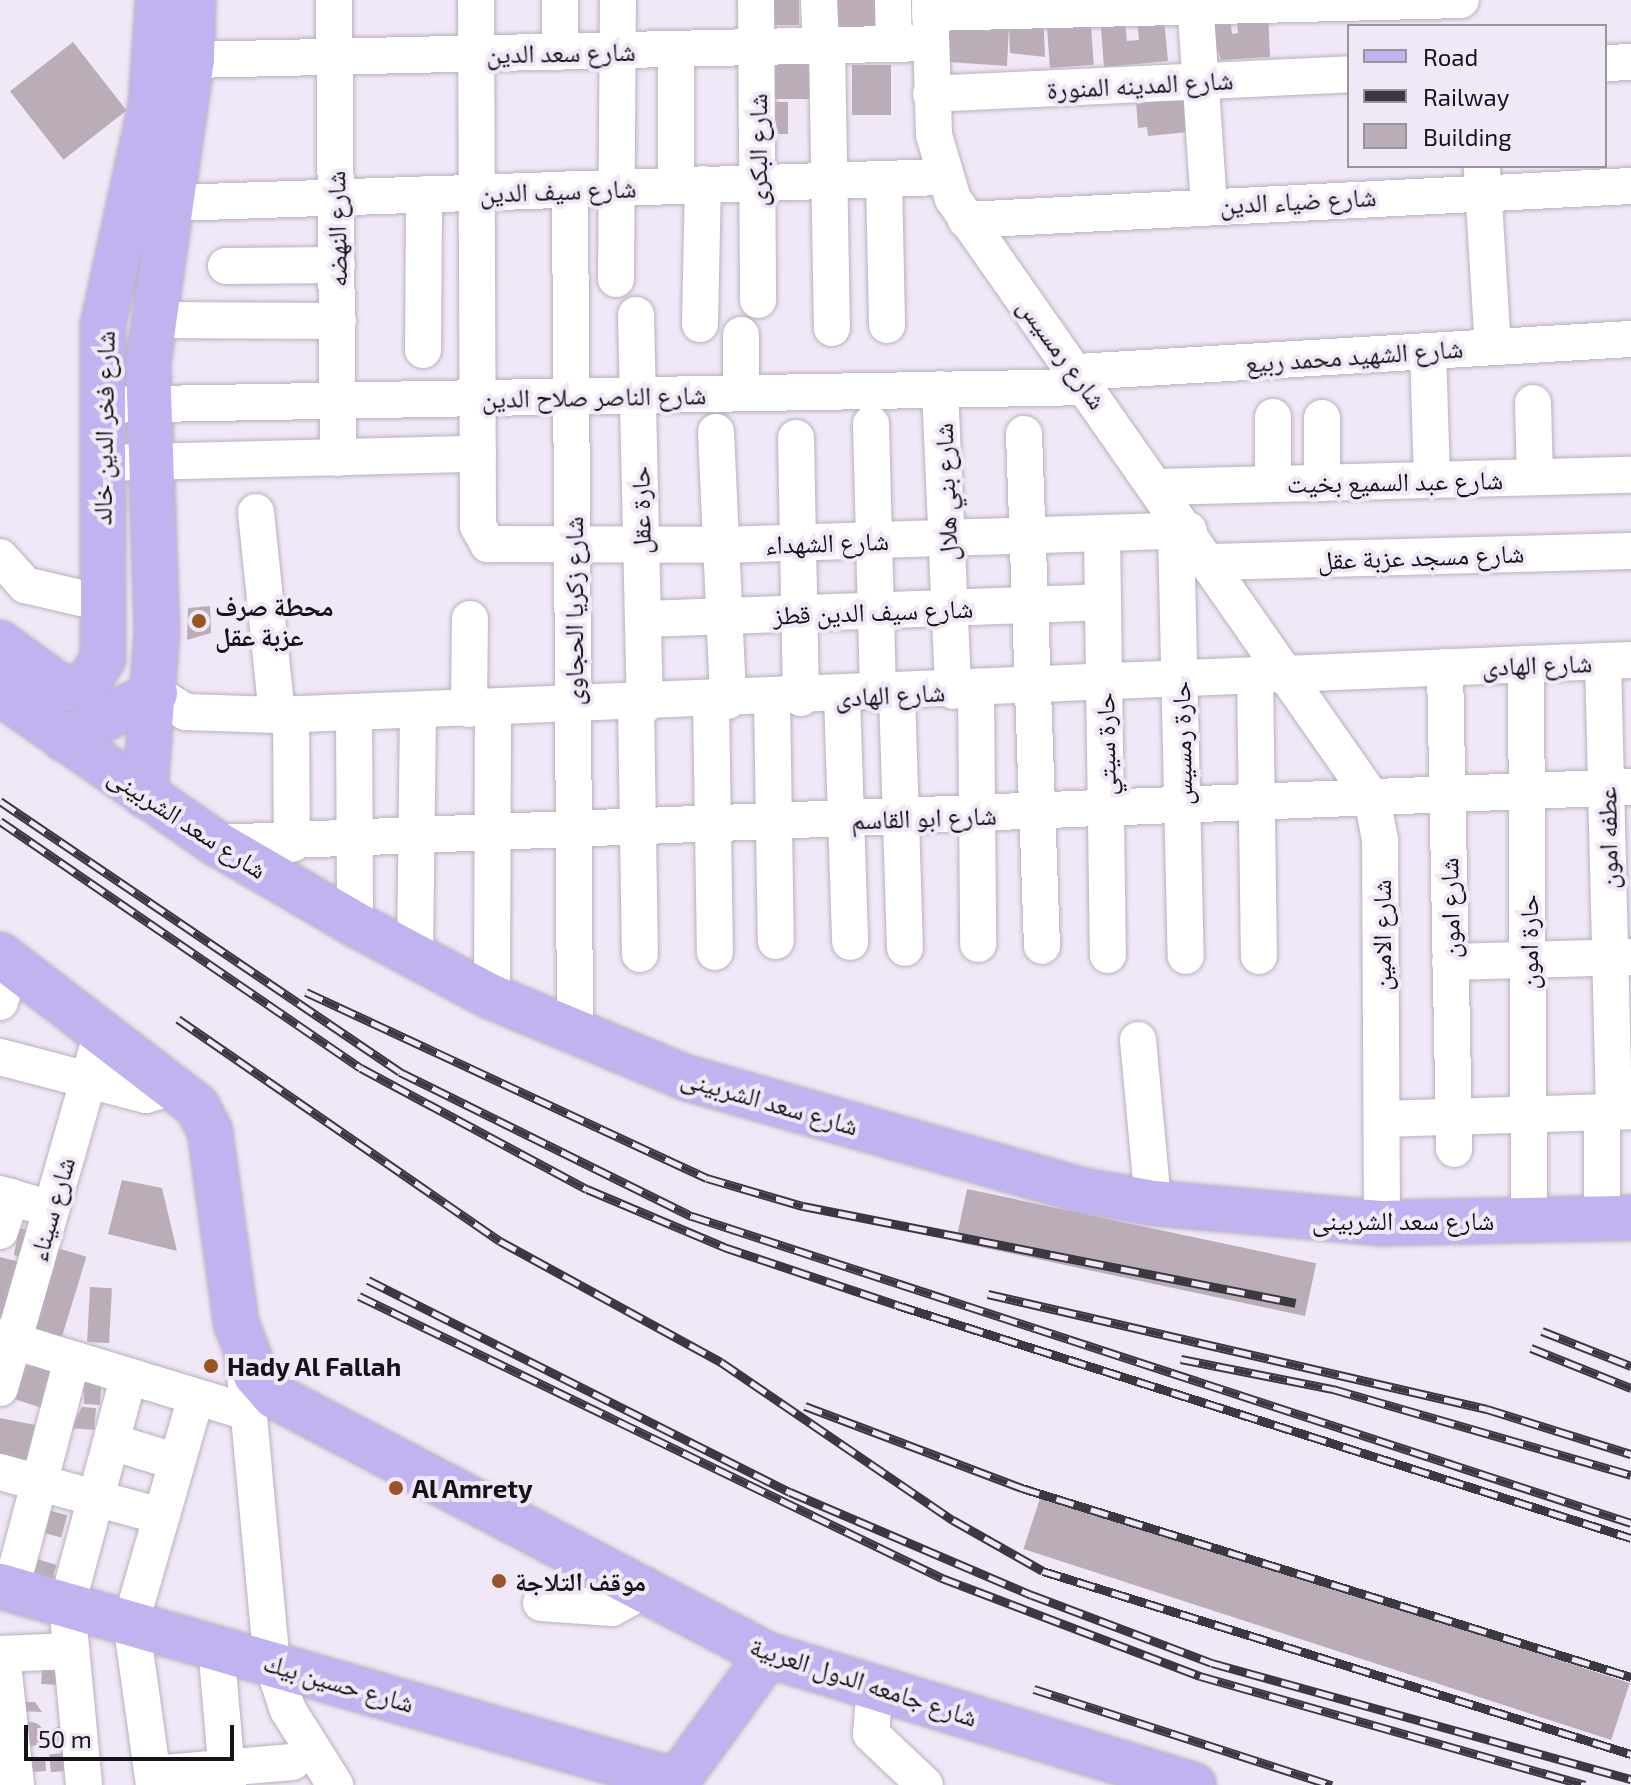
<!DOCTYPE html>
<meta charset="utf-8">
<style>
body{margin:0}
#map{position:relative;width:1631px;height:1785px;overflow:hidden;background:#f1e8f7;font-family:"Exo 2","Noto Naskh Arabic",sans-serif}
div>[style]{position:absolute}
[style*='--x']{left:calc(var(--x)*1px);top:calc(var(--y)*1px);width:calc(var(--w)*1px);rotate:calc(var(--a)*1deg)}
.building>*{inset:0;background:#bbadb8;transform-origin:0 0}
.round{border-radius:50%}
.roads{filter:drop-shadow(0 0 2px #b9b0bf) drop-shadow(0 0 2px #b9b0bf)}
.minor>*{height:36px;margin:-18px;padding:0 18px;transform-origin:18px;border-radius:18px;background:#fff}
.major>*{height:44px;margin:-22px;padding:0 22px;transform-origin:22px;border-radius:22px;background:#c1b3ef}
.rail>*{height:9px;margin-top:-4.5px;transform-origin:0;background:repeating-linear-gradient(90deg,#f1e8f7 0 18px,#3c383f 0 36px);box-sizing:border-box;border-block:2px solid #3c383f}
.dots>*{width:22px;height:22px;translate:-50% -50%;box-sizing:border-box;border:4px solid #f1e8f7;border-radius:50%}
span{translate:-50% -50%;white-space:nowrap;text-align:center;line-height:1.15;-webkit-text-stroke:8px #f1e8f7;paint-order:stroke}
.street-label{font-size:26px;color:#161318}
.poi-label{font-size:26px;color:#161318;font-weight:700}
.left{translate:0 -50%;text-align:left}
.legend{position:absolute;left:1347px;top:24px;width:260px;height:144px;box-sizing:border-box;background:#f1e8f7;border:2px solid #99939e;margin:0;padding:10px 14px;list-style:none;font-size:24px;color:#161318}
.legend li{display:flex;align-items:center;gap:16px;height:40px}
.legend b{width:40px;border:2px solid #99939e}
.scale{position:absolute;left:24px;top:1725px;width:210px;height:36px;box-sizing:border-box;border:4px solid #161318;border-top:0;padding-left:10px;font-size:24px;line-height:28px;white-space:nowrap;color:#161318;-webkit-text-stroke:6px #f1e8f7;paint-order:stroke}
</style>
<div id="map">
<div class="building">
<div style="left:758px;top:0;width:41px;height:25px"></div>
<div style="left:813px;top:0;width:73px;height:31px"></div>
<div style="clip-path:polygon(1268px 9px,1270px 57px,1221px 60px,1217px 48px,1219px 65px,1202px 66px,1199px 16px,1230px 14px,1232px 34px,1238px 33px,1236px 11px)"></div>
<div style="clip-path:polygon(1043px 11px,1045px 57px,1010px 53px,1009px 25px,1007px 66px,948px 62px,946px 16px)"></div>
<div style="left:1090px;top:11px;width:54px;height:44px;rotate:86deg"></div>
<div style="clip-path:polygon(1124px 12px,1127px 41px,1139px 40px,1137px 21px,1164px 18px,1168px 61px,1104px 67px,1100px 15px)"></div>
<div style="left:73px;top:42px;width:87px;height:80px;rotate:52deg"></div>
<div style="left:816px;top:51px;width:48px;height:58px;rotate:90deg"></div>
<div style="left:891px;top:65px;width:50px;height:39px;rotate:90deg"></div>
<div style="clip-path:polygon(1185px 84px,1189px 132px,1148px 136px,1147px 127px,1138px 128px,1135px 89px)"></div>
<div style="clip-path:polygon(761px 102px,788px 102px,788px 134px,775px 134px,775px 150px,760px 150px)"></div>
<div style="clip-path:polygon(210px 606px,211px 633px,187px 640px,188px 608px)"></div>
<div style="clip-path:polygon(122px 1180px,162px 1188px,177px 1251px,108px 1234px)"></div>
<div style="left:967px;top:1189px;width:357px;height:54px;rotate:12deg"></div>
<div style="clip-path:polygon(7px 1226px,34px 1231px,29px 1259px,14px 1255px,17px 1238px,5px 1236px)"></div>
<div style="left:51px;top:1246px;width:37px;height:84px;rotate:17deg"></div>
<div style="clip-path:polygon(0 1257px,27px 1264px,11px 1319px,0 1316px)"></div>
<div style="left:90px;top:1287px;width:22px;height:55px;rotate:3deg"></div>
<div style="left:19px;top:1348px;width:43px;height:50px;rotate:18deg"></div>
<div style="clip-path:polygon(73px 1375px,102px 1377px,100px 1405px,84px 1404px,84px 1392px,72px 1391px)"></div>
<div style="clip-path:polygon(82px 1407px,96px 1408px,94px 1430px,71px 1428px)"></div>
<div style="clip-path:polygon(0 1418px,35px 1425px,27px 1463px,0 1458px)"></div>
<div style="left:1042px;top:1492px;width:618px;height:60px;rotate:18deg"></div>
<div style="left:44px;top:1509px;width:24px;height:23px;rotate:15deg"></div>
<div style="left:27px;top:1556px;width:31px;height:32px;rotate:17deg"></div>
<div style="left:42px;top:1669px;width:22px;height:15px;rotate:3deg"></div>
<div style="clip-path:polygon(20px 1702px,35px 1702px,42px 1712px,20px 1711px)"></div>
<div class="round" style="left:19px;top:1722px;width:24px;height:24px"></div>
<div style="clip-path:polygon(61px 1726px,61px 1743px,47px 1747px,47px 1731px)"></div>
<div style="left:72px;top:1752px;width:18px;height:23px;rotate:84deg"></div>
<div style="left:45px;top:1757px;width:14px;height:23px;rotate:86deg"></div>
</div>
<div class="roads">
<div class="minor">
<div style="--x:334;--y:0;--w:458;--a:89.5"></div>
<div style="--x:476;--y:0;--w:526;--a:89.78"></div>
<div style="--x:478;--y:526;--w:21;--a:61"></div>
<div style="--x:488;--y:544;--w:233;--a:0.2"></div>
<div style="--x:721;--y:545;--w:468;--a:-1.8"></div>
<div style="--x:560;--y:0;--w:52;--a:90"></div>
<div style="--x:756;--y:0;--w:300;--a:89.6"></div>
<div style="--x:819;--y:0;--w:46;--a:87.5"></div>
<div style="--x:893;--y:0;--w:44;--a:88.7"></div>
<div style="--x:930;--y:0;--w:135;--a:88.3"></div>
<div style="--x:934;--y:135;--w:67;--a:73.5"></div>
<div style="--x:953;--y:199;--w:731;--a:55.03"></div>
<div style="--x:1372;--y:798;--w:43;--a:79.2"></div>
<div style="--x:1380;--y:840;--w:383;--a:89.7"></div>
<div style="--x:1195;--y:0;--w:205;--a:86.1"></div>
<div style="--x:930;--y:13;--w:531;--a:-1.4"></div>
<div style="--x:827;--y:46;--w:282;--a:89"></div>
<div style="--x:676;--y:49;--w:137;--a:90"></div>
<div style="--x:192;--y:60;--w:738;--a:-1.32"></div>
<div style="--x:1605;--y:63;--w:26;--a:-2"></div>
<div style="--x:931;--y:94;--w:418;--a:-2.7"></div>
<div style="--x:1482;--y:169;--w:178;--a:86.5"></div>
<div style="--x:884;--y:179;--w:146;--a:88.8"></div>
<div style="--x:570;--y:189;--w:845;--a:89.66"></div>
<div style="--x:174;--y:203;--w:769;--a:-1.94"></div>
<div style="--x:966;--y:220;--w:666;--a:-2.93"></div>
<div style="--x:226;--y:266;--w:111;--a:-0.5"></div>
<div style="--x:616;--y:279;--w:279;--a:-89.6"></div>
<div style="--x:636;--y:315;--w:390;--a:88.7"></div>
<div style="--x:154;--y:320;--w:184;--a:0.3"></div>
<div style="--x:700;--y:324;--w:140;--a:-88.8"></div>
<div style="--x:423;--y:350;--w:156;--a:-89.6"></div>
<div style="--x:1428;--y:351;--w:129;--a:88.2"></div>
<div style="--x:1078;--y:372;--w:554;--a:-3.42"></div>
<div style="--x:940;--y:389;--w:302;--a:87.5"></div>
<div style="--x:741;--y:393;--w:58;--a:-90"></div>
<div style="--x:1533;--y:403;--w:74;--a:88.5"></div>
<div style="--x:99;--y:405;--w:989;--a:-1.04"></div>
<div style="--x:1273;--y:417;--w:67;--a:90"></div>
<div style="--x:871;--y:424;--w:270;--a:88.5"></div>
<div style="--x:716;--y:432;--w:269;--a:87.4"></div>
<div style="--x:1024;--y:434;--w:512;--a:87.99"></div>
<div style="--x:796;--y:438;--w:260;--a:88.9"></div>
<div style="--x:100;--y:463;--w:378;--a:-1.4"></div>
<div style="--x:1322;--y:483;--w:65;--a:-90"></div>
<div style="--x:1159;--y:487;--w:472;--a:-1.5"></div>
<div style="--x:256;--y:512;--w:204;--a:84.1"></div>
<div style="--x:1176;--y:530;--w:426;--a:88.7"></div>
<div style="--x:1102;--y:533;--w:422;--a:89.2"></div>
<div style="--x:0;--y:557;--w:38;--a:48"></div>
<div style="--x:25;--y:585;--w:79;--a:13.2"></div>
<div style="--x:1211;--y:562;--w:420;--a:-1.5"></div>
<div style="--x:643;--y:619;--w:460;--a:-2.1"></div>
<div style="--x:1603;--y:661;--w:450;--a:88.6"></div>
<div style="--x:1526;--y:664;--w:557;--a:89.69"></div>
<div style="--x:1445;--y:667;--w:482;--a:88.9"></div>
<div style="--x:1255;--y:675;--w:281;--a:89.2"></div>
<div style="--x:976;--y:690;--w:254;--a:89.5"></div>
<div style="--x:155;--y:693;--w:36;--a:32"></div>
<div style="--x:186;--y:712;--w:91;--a:1.9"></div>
<div style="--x:277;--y:715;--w:1355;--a:-2.33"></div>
<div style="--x:897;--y:694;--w:254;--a:88.2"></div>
<div style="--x:842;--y:696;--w:246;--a:88.1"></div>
<div style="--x:772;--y:699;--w:242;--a:89.1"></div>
<div style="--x:711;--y:702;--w:250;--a:89.1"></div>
<div style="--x:636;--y:705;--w:249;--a:89.1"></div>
<div style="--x:469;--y:709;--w:90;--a:-89.4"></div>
<div style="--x:354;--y:713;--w:211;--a:89.7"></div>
<div style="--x:291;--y:714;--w:130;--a:89.6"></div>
<div style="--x:216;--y:843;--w:1416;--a:-2.27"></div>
<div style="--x:415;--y:957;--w:246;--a:-89.3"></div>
<div style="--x:1450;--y:962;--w:181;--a:-1.6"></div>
<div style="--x:492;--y:997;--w:288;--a:-89.8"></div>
<div style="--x:0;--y:1002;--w:40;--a:-74"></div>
<div style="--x:1138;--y:1040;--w:164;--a:84.7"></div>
<div style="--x:0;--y:1057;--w:151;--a:14.6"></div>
<div style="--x:146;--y:1095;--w:32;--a:-16"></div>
<div style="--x:1602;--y:1112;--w:107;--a:90"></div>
<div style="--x:1383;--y:1119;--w:248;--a:-1.8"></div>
<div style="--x:0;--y:1194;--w:53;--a:16.4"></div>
<div style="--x:0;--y:1231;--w:36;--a:-72"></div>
<div style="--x:0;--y:1337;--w:261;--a:16.9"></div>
<div style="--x:243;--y:1352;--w:311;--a:84.7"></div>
<div style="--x:272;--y:1662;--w:51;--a:71.6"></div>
<div style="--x:288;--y:1710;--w:89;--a:57.9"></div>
<div style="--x:0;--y:1388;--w:373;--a:-74"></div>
<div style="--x:112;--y:1442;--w:68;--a:17.1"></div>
<div style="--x:0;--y:1472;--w:167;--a:15.3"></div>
<div style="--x:11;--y:1589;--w:238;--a:-75.1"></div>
<div style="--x:541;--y:1603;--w:71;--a:4"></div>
<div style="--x:612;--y:1608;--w:37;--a:-29"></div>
<div style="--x:216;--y:1646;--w:140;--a:85.1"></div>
<div style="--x:0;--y:1654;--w:71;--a:-2.4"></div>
<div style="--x:2;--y:1654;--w:132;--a:83.9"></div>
<div style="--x:875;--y:1687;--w:47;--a:94.9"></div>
<div style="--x:871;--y:1734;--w:74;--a:43.4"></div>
<div style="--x:153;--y:1774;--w:140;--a:-4.9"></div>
<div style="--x:84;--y:1785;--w:181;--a:-95.4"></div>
<div style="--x:67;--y:1605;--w:237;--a:-74.9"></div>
<div style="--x:154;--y:1785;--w:165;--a:-98"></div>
<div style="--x:131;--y:1622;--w:234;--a:-73.9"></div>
</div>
<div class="major">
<div style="--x:0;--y:643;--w:77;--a:36"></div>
<div style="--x:62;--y:688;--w:24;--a:-5"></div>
<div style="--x:86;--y:686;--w:32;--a:-58"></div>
<div style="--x:103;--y:659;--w:334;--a:-90"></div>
<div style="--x:103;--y:325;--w:226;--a:-77.7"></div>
<div style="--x:151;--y:104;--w:104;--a:-86.1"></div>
<div style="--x:0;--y:693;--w:263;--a:34.8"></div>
<div style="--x:216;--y:843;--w:161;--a:30.2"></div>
<div style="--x:355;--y:924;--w:155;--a:28.1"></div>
<div style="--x:492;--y:997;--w:211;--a:22.6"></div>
<div style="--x:687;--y:1078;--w:414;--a:15.9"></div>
<div style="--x:1085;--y:1191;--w:69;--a:10"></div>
<div style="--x:1153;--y:1203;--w:230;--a:5"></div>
<div style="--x:1382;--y:1223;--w:249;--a:-1.2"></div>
<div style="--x:64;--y:739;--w:102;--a:-26.8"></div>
<div style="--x:145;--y:795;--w:162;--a:-85.8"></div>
<div style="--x:157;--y:633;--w:269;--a:-91.9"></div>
<div style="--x:148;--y:364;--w:307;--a:-81.8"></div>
<div style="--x:192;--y:60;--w:60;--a:-89"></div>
<div style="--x:0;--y:955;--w:248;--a:37.5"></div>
<div style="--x:197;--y:1106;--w:29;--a:63"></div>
<div style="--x:210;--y:1132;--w:193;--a:82.2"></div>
<div style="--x:236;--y:1323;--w:56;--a:69"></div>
<div style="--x:256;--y:1375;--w:28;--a:49"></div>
<div style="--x:274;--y:1396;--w:558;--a:27.67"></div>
<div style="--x:768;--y:1655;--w:445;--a:17"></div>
<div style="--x:0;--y:1586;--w:705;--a:16.07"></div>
<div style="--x:674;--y:1785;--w:160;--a:-54.1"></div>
</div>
</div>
<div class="rail">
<div style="--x:0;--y:801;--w:483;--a:34.1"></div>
<div style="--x:400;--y:1072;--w:326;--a:26.3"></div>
<div style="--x:692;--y:1216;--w:988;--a:18.1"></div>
<div style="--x:0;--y:821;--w:437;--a:34.4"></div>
<div style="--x:361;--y:1068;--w:256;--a:28.2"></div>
<div style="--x:587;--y:1189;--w:149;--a:22.9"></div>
<div style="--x:724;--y:1247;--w:182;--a:18.5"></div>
<div style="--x:897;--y:1305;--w:770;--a:17.61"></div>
<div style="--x:306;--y:992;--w:442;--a:24.9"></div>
<div style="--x:707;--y:1178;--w:100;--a:16.3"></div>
<div style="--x:803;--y:1206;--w:502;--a:11.13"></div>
<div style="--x:178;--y:1019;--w:391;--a:34.6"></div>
<div style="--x:500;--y:1241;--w:252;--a:28.7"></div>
<div style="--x:721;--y:1362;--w:281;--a:34.3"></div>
<div style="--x:953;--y:1520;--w:103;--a:29.5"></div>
<div style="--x:1043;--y:1571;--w:616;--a:17.29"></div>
<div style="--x:368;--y:1280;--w:472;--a:26.7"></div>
<div style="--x:790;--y:1492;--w:263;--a:23.1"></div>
<div style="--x:1032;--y:1595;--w:192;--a:20.7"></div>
<div style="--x:1212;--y:1663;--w:435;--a:15.5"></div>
<div style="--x:988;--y:1294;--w:512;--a:12.98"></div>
<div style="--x:1487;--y:1409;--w:151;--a:17.4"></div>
<div style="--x:359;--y:1296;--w:648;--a:25.81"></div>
<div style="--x:942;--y:1578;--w:276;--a:20.8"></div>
<div style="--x:1200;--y:1676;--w:400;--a:15.8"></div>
<div style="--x:1542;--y:1331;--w:96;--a:21.5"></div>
<div style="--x:1531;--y:1348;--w:108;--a:21.8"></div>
<div style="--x:1181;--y:1359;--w:155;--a:11.2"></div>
<div style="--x:1333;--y:1389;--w:310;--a:16.1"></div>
<div style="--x:805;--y:1406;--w:232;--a:20.7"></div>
<div style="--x:1022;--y:1488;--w:638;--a:17.24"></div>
<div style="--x:1034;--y:1689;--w:313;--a:17.9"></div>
</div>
<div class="dots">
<div style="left:199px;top:621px;background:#985525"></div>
<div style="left:211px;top:1366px;background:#985525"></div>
<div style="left:396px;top:1488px;background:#985525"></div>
<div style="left:499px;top:1581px;background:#985525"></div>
</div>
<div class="street-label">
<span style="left:561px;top:52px;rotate:-1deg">شارع سعد الدين</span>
<span style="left:1140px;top:84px;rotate:-3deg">شارع المدينه المنورة</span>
<span style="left:757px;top:150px;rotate:-90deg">شارع البكرى</span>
<span style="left:558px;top:190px;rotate:-2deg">شارع سيف الدين</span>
<span style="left:1298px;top:200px;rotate:-3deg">شارع ضياء الدين</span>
<span style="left:336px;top:229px;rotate:-91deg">شارع النهضه</span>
<span style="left:1063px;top:353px;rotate:54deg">شارع رمسيس</span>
<span style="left:1354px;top:355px;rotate:-4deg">شارع الشهيد محمد ربيع</span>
<span style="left:594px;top:396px;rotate:-1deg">شارع الناصر صلاح الدين</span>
<span style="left:103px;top:428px;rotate:-89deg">شارع فخر الدين خالد</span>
<span style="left:1395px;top:481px;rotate:-1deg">شارع عبد السميع بخيت</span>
<span style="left:945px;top:492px;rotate:-92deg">شارع بني هلال</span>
<span style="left:640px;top:510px;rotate:-91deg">حارة عقل</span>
<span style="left:827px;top:542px;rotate:-2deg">شارع الشهداء</span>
<span style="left:1421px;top:556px;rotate:-2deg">شارع مسجد عزبة عقل</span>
<span style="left:573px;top:611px;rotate:-90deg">شارع زكريا الحجاوى</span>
<span style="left:873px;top:611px;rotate:-2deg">شارع سيف الدين قطز</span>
<span style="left:1537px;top:664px;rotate:-2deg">شارع الهادى</span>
<span style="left:890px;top:694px;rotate:-3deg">شارع الهادى</span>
<span style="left:1181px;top:743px;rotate:-91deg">حارة رمسيس</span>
<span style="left:1105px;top:744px;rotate:-91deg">حارة سيتي</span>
<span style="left:924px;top:817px;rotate:-2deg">شارع ابو القاسم</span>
<span style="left:188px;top:822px;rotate:33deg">شارع سعد الشربينى</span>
<span style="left:1607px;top:838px;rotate:-91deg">عطفه امون</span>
<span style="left:1449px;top:908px;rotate:-91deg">شارع امون</span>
<span style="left:1381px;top:935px;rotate:-90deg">شارع الامين</span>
<span style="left:1528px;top:942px;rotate:-90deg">حارة امون</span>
<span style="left:770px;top:1101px;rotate:16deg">شارع سعد الشربينى</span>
<span style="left:51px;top:1209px;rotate:-74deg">شارع سيناء</span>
<span style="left:1403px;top:1220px">شارع سعد الشربينى</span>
<span style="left:864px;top:1681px;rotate:18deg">شارع جامعه الدول العربية</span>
<span style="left:339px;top:1682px;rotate:16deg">شارع حسين بيك</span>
</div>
<div class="poi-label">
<span class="left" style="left:215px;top:621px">محطة صرف<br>عزبة عقل</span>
<span class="left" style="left:227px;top:1366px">Hady Al Fallah</span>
<span class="left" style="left:412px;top:1488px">Al Amrety</span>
<span class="left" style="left:515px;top:1581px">موقف التلاجة</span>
</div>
<ul class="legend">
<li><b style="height:10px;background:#c1b3ef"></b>Road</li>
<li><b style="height:10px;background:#3c383f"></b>Railway</li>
<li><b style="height:22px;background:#bbadb8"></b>Building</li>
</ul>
<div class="scale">50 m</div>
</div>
